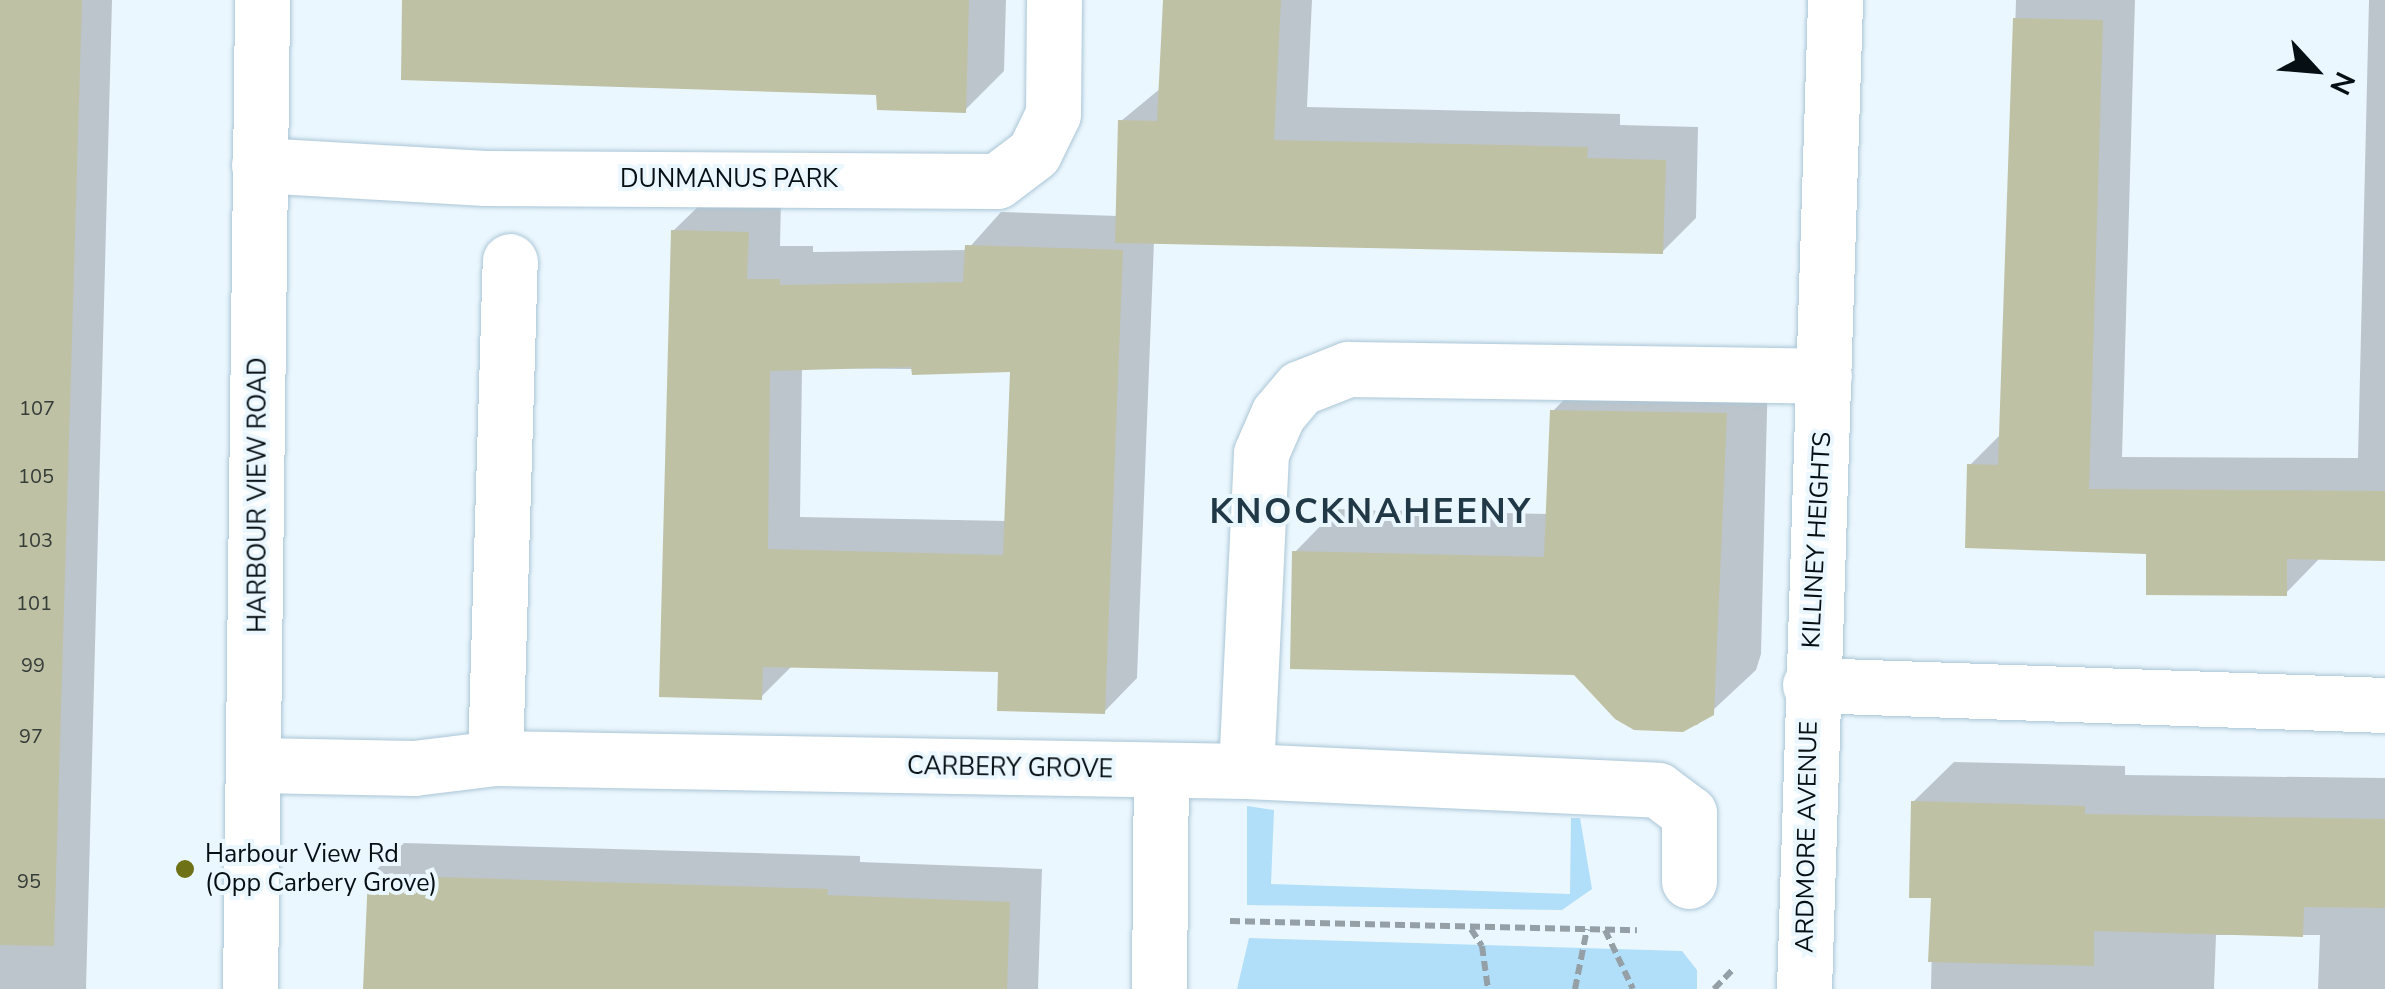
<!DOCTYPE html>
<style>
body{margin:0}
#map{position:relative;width:2385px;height:989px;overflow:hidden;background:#ebf7fe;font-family:"Nunito Sans",sans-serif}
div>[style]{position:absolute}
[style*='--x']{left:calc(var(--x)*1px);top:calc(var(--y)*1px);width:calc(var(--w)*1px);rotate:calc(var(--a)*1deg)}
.green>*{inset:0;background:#b1def8}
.shadow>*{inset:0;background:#0003}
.building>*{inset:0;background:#bfc1a5}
.path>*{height:6px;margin-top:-3px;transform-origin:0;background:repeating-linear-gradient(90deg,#94a0a6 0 10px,transparent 0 15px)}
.roads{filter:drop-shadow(0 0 2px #aac6d6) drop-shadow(0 0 2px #aac6d6)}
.street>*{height:55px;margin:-27.5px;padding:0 27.5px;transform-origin:27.5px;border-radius:27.5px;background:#fff}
.secondary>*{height:55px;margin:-27.5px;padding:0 27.5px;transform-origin:27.5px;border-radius:27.5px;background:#fff}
.dots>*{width:28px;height:28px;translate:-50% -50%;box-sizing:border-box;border:5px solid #ebf7fe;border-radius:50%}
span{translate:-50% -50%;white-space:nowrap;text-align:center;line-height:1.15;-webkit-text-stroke:8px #ebf7fe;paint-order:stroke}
.number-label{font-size:20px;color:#343c38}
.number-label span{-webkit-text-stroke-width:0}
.street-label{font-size:25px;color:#050f14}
.poi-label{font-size:25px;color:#050f14}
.left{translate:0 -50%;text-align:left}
.district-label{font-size:35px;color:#213947;font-weight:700;letter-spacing:2.5px}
.north{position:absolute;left:2265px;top:20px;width:100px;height:100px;-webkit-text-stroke:8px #ebf7fe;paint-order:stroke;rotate:116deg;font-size:28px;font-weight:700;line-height:40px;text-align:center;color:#050f14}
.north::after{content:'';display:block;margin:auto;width:35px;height:45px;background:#050f14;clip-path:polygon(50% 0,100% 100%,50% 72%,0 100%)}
</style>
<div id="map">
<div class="green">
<div style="clip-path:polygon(1247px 806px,1274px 810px,1271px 884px,1570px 894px,1571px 818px,1580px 818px,1592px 889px,1562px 910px,1247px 905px)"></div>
<div style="clip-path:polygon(1249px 938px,1682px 951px,1697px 970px,1697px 989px,1237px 989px)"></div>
</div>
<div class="shadow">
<div style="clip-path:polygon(0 0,112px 0,86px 989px,0 989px)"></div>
<div style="clip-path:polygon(405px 0,1006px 0,1004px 71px,965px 110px)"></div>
<div style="clip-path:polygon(evenodd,1165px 0,1312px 0,1307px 107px,1620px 114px,1620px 125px,1698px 127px,1696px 218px,1662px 252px,1154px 241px,1137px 678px,1104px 712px,1001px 670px,793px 665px,761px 697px,673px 231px,707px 198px,781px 200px,780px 246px,813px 246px,813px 252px,967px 250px,1001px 212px,1118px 216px,1121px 121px,1161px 88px,1165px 0,802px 368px,1013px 370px,1007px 521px,800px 517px,802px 368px)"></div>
<div style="clip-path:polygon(2016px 0,2135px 0,2122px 457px,2358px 458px,2369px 0,2385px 0,2385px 559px,2319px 559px,2286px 593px,2149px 551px,1970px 465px,2002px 433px)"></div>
<div style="clip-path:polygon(1595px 368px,1768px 371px,1761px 654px,1756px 670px,1697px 725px,1634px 727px,1575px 672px,1295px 552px,1337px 509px,1548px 514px,1553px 411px)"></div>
<div style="clip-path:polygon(1954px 762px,2125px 766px,2125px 775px,2385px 778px,2385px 989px,2318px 989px,2320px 935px,2216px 935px,2214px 989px,1931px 989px,1933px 896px,1913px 802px)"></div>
<div style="clip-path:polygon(404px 843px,860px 856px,860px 862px,1042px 869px,1038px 989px,366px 989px,370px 876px)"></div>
</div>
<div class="building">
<div style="clip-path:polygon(0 0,82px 0,54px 946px,0 945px)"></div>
<div style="clip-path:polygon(402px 0,969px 0,966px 113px,877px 110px,876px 95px,401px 80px)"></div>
<div style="clip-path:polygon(1163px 0,1281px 0,1274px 140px,1588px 147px,1587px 158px,1666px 160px,1663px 254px,1115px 243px,1118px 120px,1157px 121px)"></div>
<div style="clip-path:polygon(2013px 18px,2103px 20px,2089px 489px,2385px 491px,2385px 561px,2287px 559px,2287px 596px,2146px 595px,2146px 554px,1965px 548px,1967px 464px,1998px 465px)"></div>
<div style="clip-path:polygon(evenodd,671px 230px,749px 232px,747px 279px,780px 279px,780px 285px,963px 282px,965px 245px,1123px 250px,1105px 714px,997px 711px,998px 672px,763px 667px,762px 700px,659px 697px,671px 230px,911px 367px,912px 375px,1010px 372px,1003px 555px,768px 549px,770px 371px,911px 367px)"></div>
<div style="clip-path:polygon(1550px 410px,1727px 413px,1714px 715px,1683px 732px,1634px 730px,1615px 719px,1574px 675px,1290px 669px,1292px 551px,1544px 557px)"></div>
<div style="clip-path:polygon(1911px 801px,2085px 806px,2085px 814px,2385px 819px,2385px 908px,2304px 907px,2303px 937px,2094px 931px,2094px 966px,1928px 962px,1931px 898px,1909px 898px)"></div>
<div style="clip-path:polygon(368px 875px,828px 889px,827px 895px,1010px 902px,1007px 989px,363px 989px)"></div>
</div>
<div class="path">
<div style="--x:1230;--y:921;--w:407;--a:1.3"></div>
<div style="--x:1471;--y:929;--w:20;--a:57"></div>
<div style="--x:1482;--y:946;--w:43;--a:82.1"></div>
<div style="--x:1605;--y:930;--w:65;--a:64.6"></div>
<div style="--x:1575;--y:989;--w:61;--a:-78.7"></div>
<div style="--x:1714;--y:989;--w:29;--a:-46"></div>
</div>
<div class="roads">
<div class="street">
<div style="--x:259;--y:165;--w:226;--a:3.3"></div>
<div style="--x:485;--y:178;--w:512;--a:0.34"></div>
<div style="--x:997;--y:181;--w:46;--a:-37.1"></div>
<div style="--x:1034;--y:153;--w:43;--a:-64"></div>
<div style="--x:1053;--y:114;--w:114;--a:-89.5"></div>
<div style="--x:1810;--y:685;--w:575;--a:1.99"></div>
<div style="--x:495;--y:758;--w:497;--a:-88.3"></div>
<div style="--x:255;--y:765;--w:159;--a:1.1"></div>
<div style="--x:414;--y:768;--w:82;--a:-7"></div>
<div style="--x:495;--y:758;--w:751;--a:0.99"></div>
<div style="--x:1246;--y:771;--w:412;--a:2.6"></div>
<div style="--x:1658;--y:790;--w:39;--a:37"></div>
<div style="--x:1689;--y:813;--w:68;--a:90"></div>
<div style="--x:1246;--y:771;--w:318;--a:-87.3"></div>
<div style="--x:1261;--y:453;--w:43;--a:-66.4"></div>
<div style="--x:1278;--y:414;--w:34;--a:-50"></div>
<div style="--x:1300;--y:388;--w:52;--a:-21.6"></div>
<div style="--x:1348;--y:369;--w:476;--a:0.8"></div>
<div style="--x:1159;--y:989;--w:218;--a:-89.5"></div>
<div style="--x:1804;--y:989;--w:989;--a:-88.2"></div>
</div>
<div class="secondary">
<div style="--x:250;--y:989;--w:989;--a:-89.3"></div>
</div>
</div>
<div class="dots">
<div style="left:185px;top:869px;background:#6f7116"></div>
</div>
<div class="number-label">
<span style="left:37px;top:408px">107</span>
<span style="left:36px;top:476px">105</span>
<span style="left:35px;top:540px">103</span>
<span style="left:34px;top:603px">101</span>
<span style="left:33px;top:665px">99</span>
<span style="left:31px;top:736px">97</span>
<span style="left:29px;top:881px">95</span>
</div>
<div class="street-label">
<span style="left:729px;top:179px">DUNMANUS PARK</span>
<span style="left:258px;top:495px;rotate:-90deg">HARBOUR VIEW ROAD</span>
<span style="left:1817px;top:540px;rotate:-87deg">KILLINEY HEIGHTS</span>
<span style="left:1010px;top:768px;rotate:1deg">CARBERY GROVE</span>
<span style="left:1807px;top:837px;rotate:-89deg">ARDMORE AVENUE</span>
</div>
<div class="poi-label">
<span class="left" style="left:205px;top:869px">Harbour View Rd<br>(Opp Carbery Grove)</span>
</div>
<div class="district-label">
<span style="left:1371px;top:512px">KNOCKNAHEENY</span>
</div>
<div class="north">N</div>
</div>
